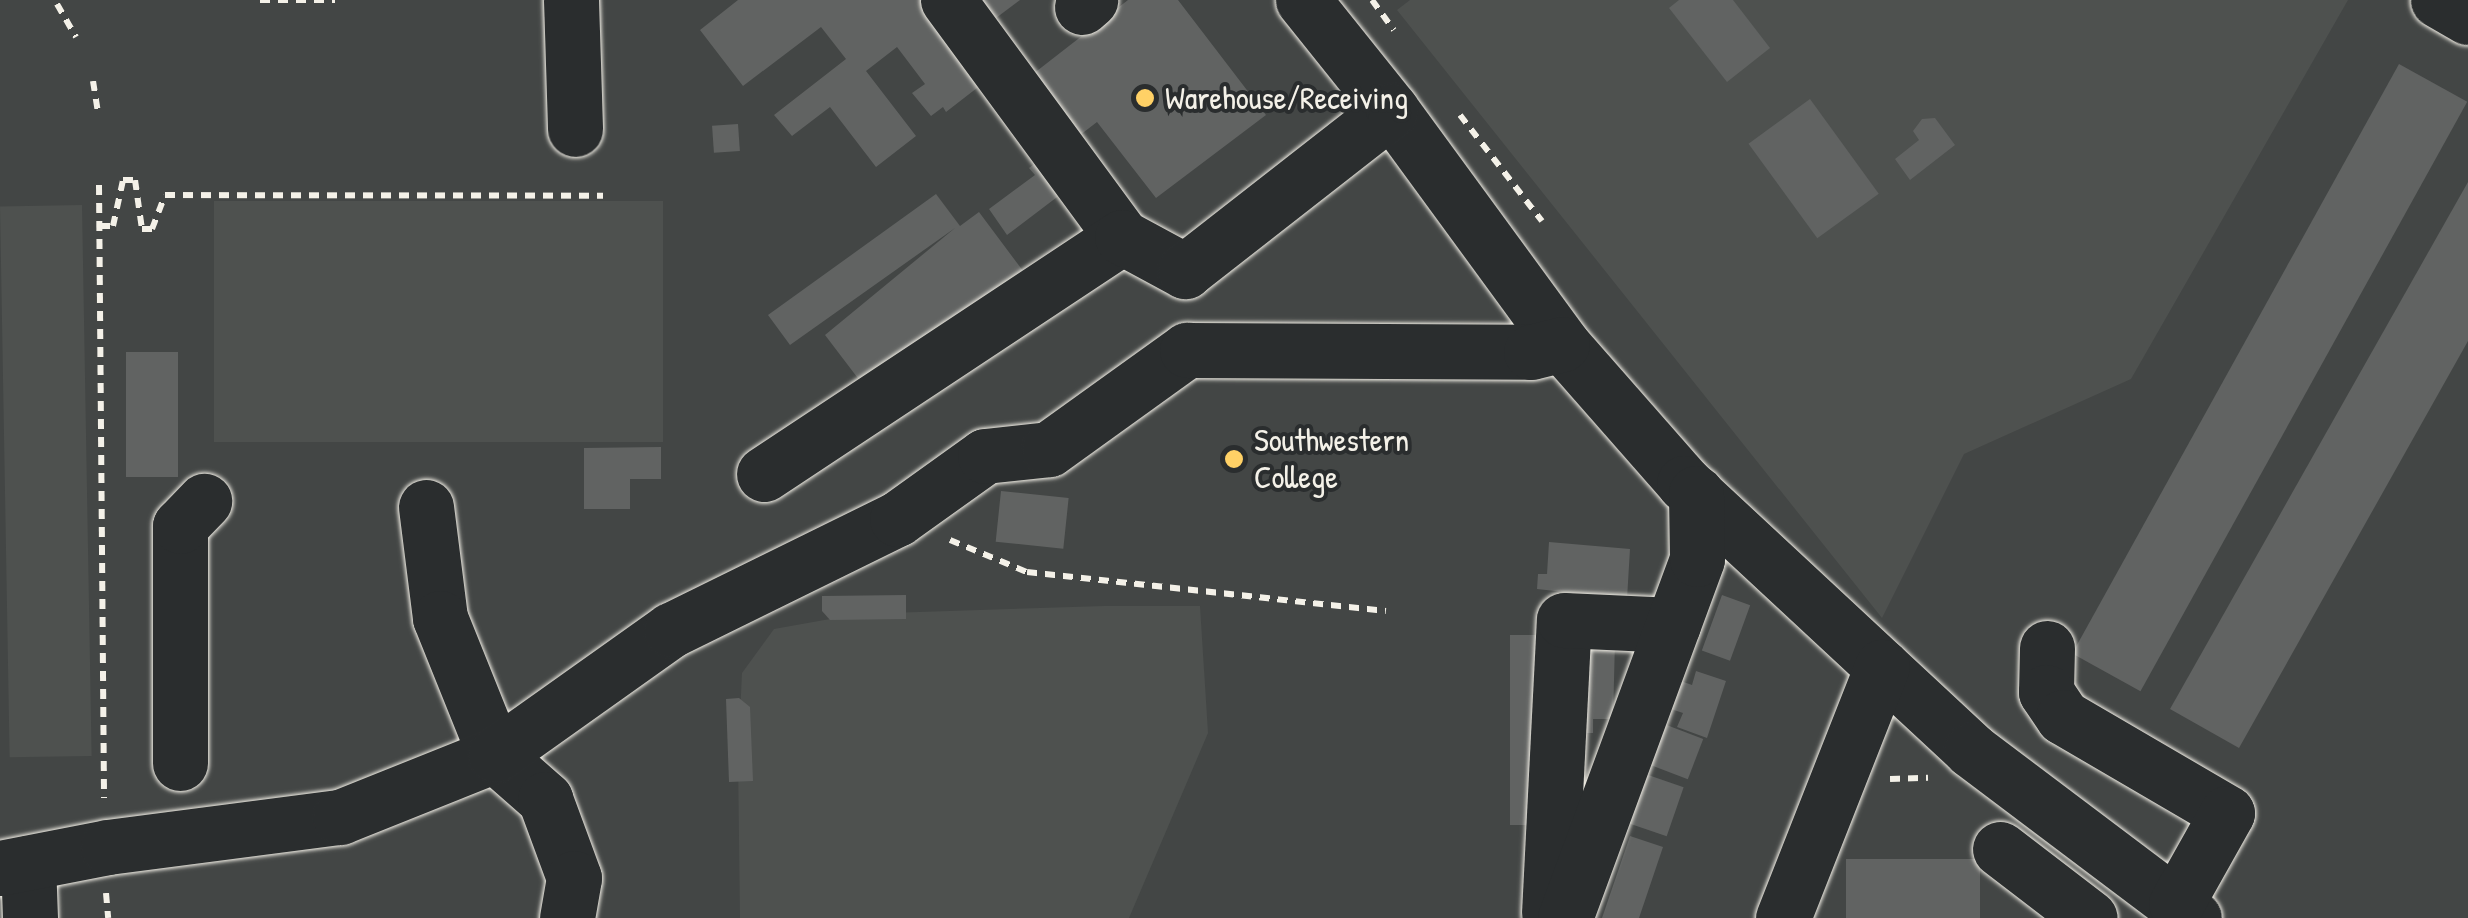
<!DOCTYPE html>
<style>
body{margin:0}
#map{position:relative;width:2468px;height:918px;overflow:hidden;background:#363939;font-family:"Patrick Hand",sans-serif}
div>[style]{position:absolute}
[style*='--x']{left:calc(var(--x)*1px);top:calc(var(--y)*1px);width:calc(var(--w)*1px);rotate:calc(var(--a)*1deg)}
.built>*{inset:0;background:#434645;transform-origin:0 0}
.green>*{inset:0;background:#4e514f;transform-origin:0 0}
.building>*{inset:0;background:#616362;transform-origin:0 0}
.path>*{height:6px;margin-top:-3px;transform-origin:0;background:repeating-linear-gradient(90deg,#f4f1e8 0 10px,transparent 0 18px)}
.roads{filter:drop-shadow(0 0 2px #f4f1e8) drop-shadow(0 0 2px #f4f1e8)}
.minor>*{height:55px;margin:-27.5px;padding:0 27.5px;transform-origin:27.5px;border-radius:27.5px;background:#2a2d2e}
.dots>*{width:28px;height:28px;translate:-50% -50%;box-sizing:border-box;border:5px solid #2a2d2e;border-radius:50%}
span{translate:-50% -50%;white-space:nowrap;text-align:center;line-height:1.15;-webkit-text-stroke:8px #2a2d2e;paint-order:stroke}
.poi-label{font-size:32px;color:#f4f1e8}
.left{translate:0 -50%;text-align:left}
</style>
<div id="map">
<div class="built">
<div style="left:0;top:0;width:2468px;height:918px"></div>
</div>
<div class="green">
<div style="clip-path:polygon(1410px 0,2348px 0,2131px 379px,1964px 454px,1882px 618px,1397px 10px)"></div>
<div style="left:663px;top:201px;width:241px;height:449px;rotate:90deg"></div>
<div style="left:82px;top:205px;width:551px;height:82px;rotate:89deg"></div>
<div style="clip-path:polygon(1104px 606px,1200px 606px,1208px 733px,1129px 918px,740px 918px,738px 757px,742px 673px,774px 629px,858px 614px)"></div>
</div>
<div class="building">
<div style="clip-path:polygon(738px 0,924px 0,986px 81px,946px 112px,943px 107px,931px 116px,912px 93px,925px 84px,897px 47px,866px 71px,916px 136px,876px 167px,830px 107px,792px 136px,774px 115px,846px 59px,821px 27px,743px 86px,700px 30px)"></div>
<div style="clip-path:polygon(982px 0,1020px 0,996px 18px)"></div>
<div style="clip-path:polygon(1128px 0,1178px 0,1266px 115px,1156px 198px,1097px 122px,1071px 142px,1024px 81px)"></div>
<div style="clip-path:polygon(1679px 0,1733px 0,1770px 48px,1727px 82px,1669px 8px)"></div>
<div style="left:2399px;top:64px;width:78px;height:674px;rotate:29deg"></div>
<div style="left:1810px;top:99px;width:117px;height:76px;rotate:54deg"></div>
<div style="clip-path:polygon(1935px 118px,1955px 145px,1910px 180px,1895px 159px,1919px 140px,1913px 131px,1922px 119px)"></div>
<div style="left:738px;top:124px;width:27px;height:26px;rotate:86deg"></div>
<div style="clip-path:polygon(1045px 156px,1069px 188px,1007px 235px,989px 209px,1035px 175px,1029px 168px)"></div>
<div style="clip-path:polygon(2468px 182px,2468px 341px,2239px 748px,2170px 709px)"></div>
<div style="clip-path:polygon(936px 194px,960px 226px,979px 212px,1023px 271px,860px 381px,825px 335px,955px 228px,790px 345px,768px 315px)"></div>
<div style="left:126px;top:352px;width:52px;height:125px"></div>
<div style="clip-path:polygon(661px 447px,661px 479px,630px 479px,630px 509px,584px 509px,584px 448px)"></div>
<div style="left:1001px;top:491px;width:68px;height:51px;rotate:6deg"></div>
<div style="clip-path:polygon(1549px 542px,1630px 549px,1627px 599px,1537px 589px,1538px 574px,1547px 574px)"></div>
<div style="clip-path:polygon(906px 595px,906px 619px,830px 620px,822px 611px,822px 596px)"></div>
<div style="left:1722px;top:595px;width:30px;height:59px;rotate:20deg"></div>
<div style="left:1510px;top:635px;width:26px;height:190px"></div>
<div style="clip-path:polygon(1575px 641px,1615px 641px,1613px 719px,1593px 719px,1593px 733px,1573px 733px)"></div>
<div style="clip-path:polygon(1696px 671px,1726px 681px,1707px 738px,1677px 727px,1683px 713px,1668px 708px,1678px 680px,1692px 685px)"></div>
<div style="clip-path:polygon(739px 698px,750px 707px,753px 781px,729px 782px,726px 699px)"></div>
<div style="left:1664px;top:724px;width:42px;height:43px;rotate:21deg"></div>
<div style="left:1625px;top:767px;width:62px;height:52px;rotate:19deg"></div>
<div style="clip-path:polygon(1630px 836px,1663px 847px,1639px 918px,1602px 918px)"></div>
<div style="left:1846px;top:859px;width:134px;height:59px"></div>
</div>
<div class="path">
<div style="--x:260;--y:0;--w:75;--a:0"></div>
<div style="--x:1372;--y:0;--w:37;--a:54"></div>
<div style="--x:57;--y:4;--w:38;--a:60"></div>
<div style="--x:93;--y:81;--w:31;--a:81"></div>
<div style="--x:1460;--y:115;--w:134;--a:52.3"></div>
<div style="--x:99;--y:185;--w:613;--a:89.53"></div>
<div style="--x:100;--y:226;--w:13;--a:0"></div>
<div style="--x:113;--y:226;--w:47;--a:-77.7"></div>
<div style="--x:123;--y:180;--w:12;--a:0"></div>
<div style="--x:135;--y:180;--w:49;--a:81.9"></div>
<div style="--x:142;--y:229;--w:10;--a:0"></div>
<div style="--x:152;--y:229;--w:36;--a:-69"></div>
<div style="--x:165;--y:195;--w:438;--a:0.1"></div>
<div style="--x:950;--y:540;--w:83;--a:22.6"></div>
<div style="--x:1027;--y:572;--w:361;--a:6.2"></div>
<div style="--x:1890;--y:779;--w:38;--a:-2"></div>
<div style="--x:106;--y:893;--w:25;--a:85"></div>
</div>
<div class="roads">
<div class="minor">
<div style="--x:571;--y:0;--w:129;--a:88.2"></div>
<div style="--x:948;--y:0;--w:294;--a:53.7"></div>
<div style="--x:1303;--y:0;--w:141;--a:51.3"></div>
<div style="--x:1391;--y:110;--w:290;--a:53.8"></div>
<div style="--x:1562;--y:344;--w:185;--a:48.7"></div>
<div style="--x:1684;--y:483;--w:392;--a:42.9"></div>
<div style="--x:1971;--y:750;--w:279;--a:37"></div>
<div style="--x:2438;--y:0;--w:34;--a:30"></div>
<div style="--x:1082;--y:7;--w:11;--a:-41"></div>
<div style="--x:764;--y:474;--w:429;--a:-33.5"></div>
<div style="--x:1122;--y:237;--w:72;--a:28.4"></div>
<div style="--x:1185;--y:271;--w:261;--a:-38"></div>
<div style="--x:426;--y:507;--w:112;--a:82.8"></div>
<div style="--x:440;--y:618;--w:148;--a:68.1"></div>
<div style="--x:495;--y:755;--w:67;--a:41.3"></div>
<div style="--x:545;--y:799;--w:84;--a:69.8"></div>
<div style="--x:574;--y:878;--w:41;--a:99.9"></div>
<div style="--x:2047;--y:648;--w:44;--a:91.3"></div>
<div style="--x:2046;--y:692;--w:30;--a:56"></div>
<div style="--x:2063;--y:717;--w:190;--a:30.3"></div>
<div style="--x:2227;--y:813;--w:104;--a:119.3"></div>
<div style="--x:180;--y:763;--w:237;--a:-90"></div>
<div style="--x:180;--y:526;--w:35;--a:-46"></div>
<div style="--x:2000;--y:849;--w:113;--a:37.5"></div>
<div style="--x:28;--y:863;--w:55;--a:87.9"></div>
<div style="--x:0;--y:868;--w:110;--a:-11"></div>
<div style="--x:108;--y:847;--w:234;--a:-7.4"></div>
<div style="--x:340;--y:817;--w:167;--a:-21.8"></div>
<div style="--x:495;--y:755;--w:216;--a:-35.4"></div>
<div style="--x:671;--y:630;--w:252;--a:-26.2"></div>
<div style="--x:897;--y:519;--w:108;--a:-35.6"></div>
<div style="--x:985;--y:456;--w:64;--a:-6.2"></div>
<div style="--x:1049;--y:449;--w:170;--a:-35.7"></div>
<div style="--x:1187;--y:350;--w:344;--a:0.3"></div>
<div style="--x:1531;--y:352;--w:32;--a:-14"></div>
<div style="--x:1549;--y:913;--w:293;--a:-87.1"></div>
<div style="--x:1564;--y:620;--w:109;--a:2.6"></div>
<div style="--x:1565;--y:918;--w:382;--a:-69.8"></div>
<div style="--x:1697;--y:559;--w:66;--a:-90.9"></div>
<div style="--x:1783;--y:918;--w:270;--a:-68.5"></div>
</div>
</div>
<div class="dots">
<div style="left:1145px;top:98px;background:#ffd166"></div>
<div style="left:1234px;top:459px;background:#ffd166"></div>
</div>
<div class="poi-label">
<span class="left" style="left:1165px;top:98px">Warehouse/Receiving</span>
<span class="left" style="left:1254px;top:459px">Southwestern<br>College</span>
</div>
</div>
